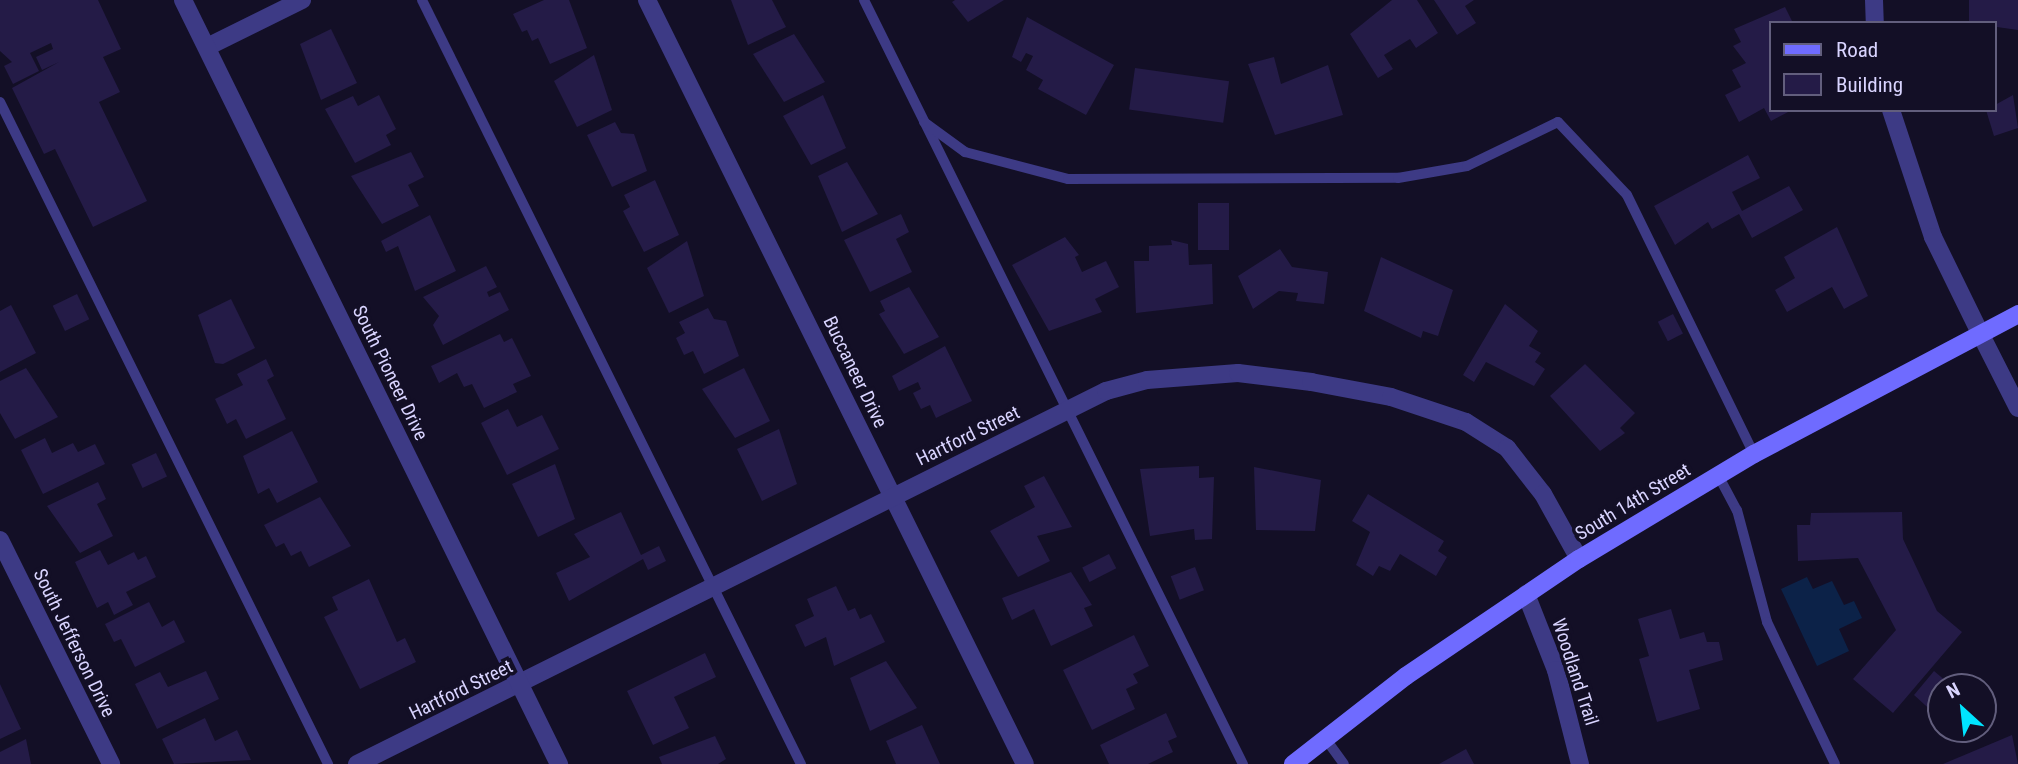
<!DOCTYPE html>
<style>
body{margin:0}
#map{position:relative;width:2018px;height:764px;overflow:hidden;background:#130f26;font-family:"Roboto Condensed",sans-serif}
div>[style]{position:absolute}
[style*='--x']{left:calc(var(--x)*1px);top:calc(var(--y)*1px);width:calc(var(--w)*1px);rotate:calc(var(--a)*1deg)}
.water>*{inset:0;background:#0c2248}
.building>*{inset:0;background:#241b47;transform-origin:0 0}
.service>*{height:10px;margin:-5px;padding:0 5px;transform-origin:5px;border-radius:5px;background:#3d3a85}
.minor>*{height:18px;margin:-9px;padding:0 9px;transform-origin:9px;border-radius:9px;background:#3d3a85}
.tertiary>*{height:18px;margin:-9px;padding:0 9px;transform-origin:9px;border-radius:9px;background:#3d3a85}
.secondary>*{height:18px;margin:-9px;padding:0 9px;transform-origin:9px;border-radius:9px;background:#6f6bff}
span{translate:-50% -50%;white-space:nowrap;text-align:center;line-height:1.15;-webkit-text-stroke:7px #130f26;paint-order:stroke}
.street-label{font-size:19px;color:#d9d4ff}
.legend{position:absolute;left:1769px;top:21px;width:228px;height:91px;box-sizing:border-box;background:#130f26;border:2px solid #625e7d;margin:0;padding:9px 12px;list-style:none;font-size:21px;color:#d9d4ff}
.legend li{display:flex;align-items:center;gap:14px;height:35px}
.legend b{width:35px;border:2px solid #625e7d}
.north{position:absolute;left:1927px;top:673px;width:70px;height:70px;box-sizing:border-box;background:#130f26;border:2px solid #625e7d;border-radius:50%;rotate:333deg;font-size:19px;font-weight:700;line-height:28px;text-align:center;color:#d9d4ff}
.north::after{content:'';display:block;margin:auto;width:24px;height:32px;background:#00e5ff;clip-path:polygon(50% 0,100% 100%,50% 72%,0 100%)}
</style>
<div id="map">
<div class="water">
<div style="clip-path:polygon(1807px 577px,1813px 589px,1832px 581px,1844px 605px,1854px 601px,1862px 618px,1839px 629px,1849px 651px,1817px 666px,1781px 589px)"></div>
</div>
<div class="building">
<div style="clip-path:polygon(0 0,98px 0,121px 49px,103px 57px,120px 92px,99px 102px,147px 201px,93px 227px,55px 149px,44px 154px,12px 88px,59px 62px,42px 70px,36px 57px,53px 49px,51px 43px,30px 53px,39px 71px,13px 84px,4px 66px,12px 62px,0 51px)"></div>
<div style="clip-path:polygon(544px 0,569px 0,587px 48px,550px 64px,538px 38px,532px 41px,527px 30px,522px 32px,513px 14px)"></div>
<div style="clip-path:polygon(731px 0,772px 0,786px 27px,748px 45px)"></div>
<div style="clip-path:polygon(1004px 0,968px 22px,952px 2px,955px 0)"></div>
<div style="clip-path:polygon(1392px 0,1417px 0,1438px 33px,1416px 48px,1410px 39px,1384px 55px,1393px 69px,1378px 78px,1350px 34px)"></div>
<div style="clip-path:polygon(1434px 0,1474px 0,1465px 6px,1476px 23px,1457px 35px)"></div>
<div style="clip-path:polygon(1969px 0,2018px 0,2018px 30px,1969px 23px)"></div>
<div style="clip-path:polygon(1785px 7px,1793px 23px,1771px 23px,1771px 110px,1792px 110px,1771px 121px,1764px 108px,1739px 122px,1725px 95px,1741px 87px,1732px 70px,1746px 63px,1733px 46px,1741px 42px,1734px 29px)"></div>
<div style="clip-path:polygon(1027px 17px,1114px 65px,1086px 115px,1038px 89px,1043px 80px,1026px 70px,1033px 56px,1026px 53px,1021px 62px,1012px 57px)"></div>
<div style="clip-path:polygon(331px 29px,357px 83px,321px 100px,300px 44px)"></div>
<div style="clip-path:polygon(794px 34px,825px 82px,784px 102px,753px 54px)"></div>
<div style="clip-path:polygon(594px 55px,612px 110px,577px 127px,554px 81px)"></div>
<div style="clip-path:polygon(1274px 57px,1281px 84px,1328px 65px,1343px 115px,1275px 135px,1248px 64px)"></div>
<div style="left:1135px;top:68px;width:95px;height:42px;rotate:8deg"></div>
<div style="clip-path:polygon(379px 95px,396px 129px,386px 135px,391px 145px,355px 163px,325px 109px,353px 96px,358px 106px)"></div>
<div style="clip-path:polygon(823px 95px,846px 148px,811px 165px,783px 116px)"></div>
<div style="clip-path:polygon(2013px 95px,2018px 128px,1994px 136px,1986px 110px)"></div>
<div style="clip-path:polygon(615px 122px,621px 133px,634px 134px,647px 171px,612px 187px,587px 135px)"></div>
<div style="clip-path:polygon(411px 152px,424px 177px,408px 185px,419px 206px,382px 224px,351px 176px)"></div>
<div style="clip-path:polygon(1748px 155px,1760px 178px,1732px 192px,1742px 211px,1789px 186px,1803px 210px,1752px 238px,1739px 214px,1712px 229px,1708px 222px,1675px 245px,1654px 206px)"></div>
<div style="clip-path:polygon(847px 162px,878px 214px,842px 232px,818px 176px)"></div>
<div style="clip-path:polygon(655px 180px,679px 235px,644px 252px,623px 211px,630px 207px,624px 195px)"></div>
<div style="left:1198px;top:203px;width:31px;height:47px"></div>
<div style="clip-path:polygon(901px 214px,909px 232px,896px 239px,912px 272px,870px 292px,844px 240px)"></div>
<div style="clip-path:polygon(430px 215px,456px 271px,415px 291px,398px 246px,386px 252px,381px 241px)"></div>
<div style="clip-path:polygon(1837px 227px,1868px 296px,1844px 309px,1832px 287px,1787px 312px,1775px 290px,1795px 278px,1784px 257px)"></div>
<div style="clip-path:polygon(1065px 237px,1079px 255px,1075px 257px,1082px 272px,1106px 261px,1119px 287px,1095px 299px,1102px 312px,1049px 331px,1012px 265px)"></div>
<div style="clip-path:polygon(1171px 240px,1188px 244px,1189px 265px,1212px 264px,1213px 304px,1136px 313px,1134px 261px,1149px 261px,1149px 246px,1172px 245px)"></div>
<div style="clip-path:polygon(687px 241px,704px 296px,669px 313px,647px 268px)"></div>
<div style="clip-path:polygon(1280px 249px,1292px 267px,1328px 272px,1324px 304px,1296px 301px,1298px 293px,1279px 291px,1253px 309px,1238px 276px)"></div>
<div style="clip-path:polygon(1381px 257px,1453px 290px,1438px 336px,1423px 331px,1421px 338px,1364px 311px)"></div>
<div style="clip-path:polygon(486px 266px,497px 287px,487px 292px,489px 297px,500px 292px,509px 310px,443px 345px,433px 325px,439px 316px,423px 297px)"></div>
<div style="clip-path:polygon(909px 287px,939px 337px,904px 354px,879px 314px,885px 311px,880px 301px)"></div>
<div style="left:77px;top:294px;width:28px;height:27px;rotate:64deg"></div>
<div style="clip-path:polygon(231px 299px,255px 348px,223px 364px,215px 363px,198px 315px)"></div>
<div style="clip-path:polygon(1505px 304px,1538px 331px,1529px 346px,1541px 353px,1535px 362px,1545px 369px,1534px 386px,1486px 362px,1474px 382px,1463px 375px)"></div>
<div style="clip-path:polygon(11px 305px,36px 353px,0 372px,0 311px)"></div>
<div style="clip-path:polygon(708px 308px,714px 319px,726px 321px,739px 356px,704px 374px,693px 351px,684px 355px,676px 338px,685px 333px,679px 322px)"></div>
<div style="left:1673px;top:314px;width:22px;height:17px;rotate:63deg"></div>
<div style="clip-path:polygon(500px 334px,504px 342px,512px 338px,531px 376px,513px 384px,517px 392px,484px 408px,472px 384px,464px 387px,457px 373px,439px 383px,431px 366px)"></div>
<div style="clip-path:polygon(945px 346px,972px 401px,936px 418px,930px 405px,921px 409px,913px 393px,921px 389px,918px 382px,899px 391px,892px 376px)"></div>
<div style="clip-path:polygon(266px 359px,274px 376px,267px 380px,286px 419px,246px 439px,236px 419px,227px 424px,215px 399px,243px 385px,237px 374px)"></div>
<div style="clip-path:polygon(1585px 364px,1635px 413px,1620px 428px,1625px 433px,1600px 451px,1550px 396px)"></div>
<div style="clip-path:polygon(26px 368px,58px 417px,15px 439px,0 413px,0 381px)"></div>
<div style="clip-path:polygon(744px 368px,770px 421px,735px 438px,702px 389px)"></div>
<div style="clip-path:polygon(508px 409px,517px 427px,542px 415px,559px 449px,507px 475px,481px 423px)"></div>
<div style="clip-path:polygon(779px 429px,797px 484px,762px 501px,737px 449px)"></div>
<div style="clip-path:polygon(292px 431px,318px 482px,277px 503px,269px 488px,258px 494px,243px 456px)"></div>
<div style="clip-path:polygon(45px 438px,52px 453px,73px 443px,78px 452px,95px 444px,105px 464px,43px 494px,21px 450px)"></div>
<div style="left:156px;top:453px;width:26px;height:27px;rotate:65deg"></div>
<div style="clip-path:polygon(555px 464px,575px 519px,538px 537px,512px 484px)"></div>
<div style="clip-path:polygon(1199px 466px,1199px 478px,1214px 477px,1212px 539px,1195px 540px,1194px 529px,1150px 536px,1140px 469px)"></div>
<div style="clip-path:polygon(1254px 467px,1321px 480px,1315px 531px,1256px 530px)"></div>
<div style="clip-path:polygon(1044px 476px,1072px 527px,1037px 536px,1050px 561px,1018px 577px,990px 531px,1035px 507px,1024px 486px)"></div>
<div style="clip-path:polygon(98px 482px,106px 499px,97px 504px,113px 536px,80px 553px,47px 506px)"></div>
<div style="clip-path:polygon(1368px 494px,1444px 541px,1438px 551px,1447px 557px,1436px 576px,1400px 554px,1390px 571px,1379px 566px,1373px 576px,1356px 565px,1370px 532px,1352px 521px)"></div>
<div style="clip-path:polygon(320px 497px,351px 546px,309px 567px,301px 551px,291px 556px,284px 543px,276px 547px,264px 525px)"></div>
<div style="clip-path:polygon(621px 512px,641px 555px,659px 546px,666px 561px,648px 570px,643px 559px,569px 601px,556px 573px,590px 557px,574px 534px)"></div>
<div style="clip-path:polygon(1902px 512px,1903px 539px,1937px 611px,1962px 632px,1893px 713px,1853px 679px,1896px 630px,1858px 558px,1798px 561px,1797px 525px,1810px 525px,1811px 513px)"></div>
<div style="clip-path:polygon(100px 550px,108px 565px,134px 552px,138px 560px,146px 556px,156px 577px,126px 592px,133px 605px,114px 615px,108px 602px,97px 608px,75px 562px)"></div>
<div style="left:1109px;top:554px;width:16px;height:30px;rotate:63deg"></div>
<div style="left:1195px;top:567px;width:25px;height:26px;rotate:69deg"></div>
<div style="clip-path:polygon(1071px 572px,1092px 605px,1084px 608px,1093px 626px,1051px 646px,1034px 609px,1012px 620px,1002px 598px)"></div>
<div style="clip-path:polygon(369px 579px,397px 642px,405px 638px,416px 662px,360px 689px,324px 617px,338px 610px,332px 597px)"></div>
<div style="clip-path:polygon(836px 586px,848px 611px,855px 608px,860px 619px,871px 614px,885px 642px,834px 666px,826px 637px,805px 647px,795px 625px,814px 616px,807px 599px)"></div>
<div style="clip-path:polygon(149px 602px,162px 627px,174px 620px,185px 642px,135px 667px,121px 639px,114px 642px,105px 624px)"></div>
<div style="clip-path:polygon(1671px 609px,1680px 639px,1704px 632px,1707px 642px,1719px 642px,1723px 660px,1689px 670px,1700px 709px,1657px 722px,1639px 659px,1649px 656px,1638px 619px)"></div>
<div style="clip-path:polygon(1134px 635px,1149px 666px,1133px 674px,1138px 683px,1126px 689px,1135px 709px,1092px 730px,1063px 670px)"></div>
<div style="clip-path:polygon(705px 653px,716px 677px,674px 697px,689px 728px,653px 745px,627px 691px)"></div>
<div style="clip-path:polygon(886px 661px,917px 708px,870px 731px,850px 678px)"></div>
<div style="clip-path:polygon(206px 671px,219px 699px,157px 729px,135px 684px,160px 672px,168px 687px)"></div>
<div style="clip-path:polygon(1934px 671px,1953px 687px,1941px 687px,1936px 715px,1914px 695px)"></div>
<div style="clip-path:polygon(0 684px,21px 729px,0 739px)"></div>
<div style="clip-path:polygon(1166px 713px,1177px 737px,1168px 741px,1173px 752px,1148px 764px,1109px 764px,1100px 745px)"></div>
<div style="clip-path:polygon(205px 718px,215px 741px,237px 730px,251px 760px,174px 764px,162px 739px)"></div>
<div style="clip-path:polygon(922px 725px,940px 764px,896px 764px,886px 741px)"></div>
<div style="clip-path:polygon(2012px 735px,2018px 764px,1943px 764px)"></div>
<div style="clip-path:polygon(715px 736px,726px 759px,718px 764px,662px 764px,659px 757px)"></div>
<div style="clip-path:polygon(26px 739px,31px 764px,0 764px,0 752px)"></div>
<div style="clip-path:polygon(1466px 749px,1474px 764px,1439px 764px)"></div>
</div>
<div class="service">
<div style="--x:422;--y:0;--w:853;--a:63.62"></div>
<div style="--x:864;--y:0;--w:853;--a:63.62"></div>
<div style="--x:0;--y:102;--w:739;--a:63.64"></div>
<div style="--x:924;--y:122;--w:51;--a:36.2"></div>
<div style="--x:965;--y:152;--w:106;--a:14.7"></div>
<div style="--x:1068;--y:179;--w:330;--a:-0.2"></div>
<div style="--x:1398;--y:178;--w:70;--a:-9.9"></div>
<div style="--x:1467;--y:166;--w:101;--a:-25.8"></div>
<div style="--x:1558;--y:122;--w:100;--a:46.6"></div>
<div style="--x:1627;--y:195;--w:288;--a:63.9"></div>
<div style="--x:1718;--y:475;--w:40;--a:62"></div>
<div style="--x:1737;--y:510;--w:116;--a:75"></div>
<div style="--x:1767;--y:622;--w:157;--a:64.4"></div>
<div style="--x:1325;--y:738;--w:32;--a:54"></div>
</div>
<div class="minor">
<div style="--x:647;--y:0;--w:852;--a:63.68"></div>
<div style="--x:207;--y:47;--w:106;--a:-26.3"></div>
<div style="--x:1980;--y:333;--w:84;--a:63.1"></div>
<div style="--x:0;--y:540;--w:250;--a:63.6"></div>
<div style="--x:1526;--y:594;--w:82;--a:68.5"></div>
<div style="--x:1556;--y:670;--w:97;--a:75.7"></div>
<div style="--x:357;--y:764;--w:837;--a:-26.47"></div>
<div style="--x:1106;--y:391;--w:42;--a:-15"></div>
<div style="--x:1147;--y:380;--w:91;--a:-4.4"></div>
<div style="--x:1238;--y:373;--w:74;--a:7"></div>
<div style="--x:1311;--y:382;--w:81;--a:10.6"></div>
<div style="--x:1391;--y:397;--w:79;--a:18.4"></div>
<div style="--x:1466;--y:422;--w:49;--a:32.4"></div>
<div style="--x:1507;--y:448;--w:58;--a:52"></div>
<div style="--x:1543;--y:494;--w:74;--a:61"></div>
</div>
<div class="tertiary">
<div style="--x:183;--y:0;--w:852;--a:63.8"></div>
<div style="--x:1874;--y:0;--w:23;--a:88"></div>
<div style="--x:1891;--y:110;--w:134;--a:71.7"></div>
<div style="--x:1933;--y:237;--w:107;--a:63.9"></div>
</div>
<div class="secondary">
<div style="--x:1293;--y:764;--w:143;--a:-37.9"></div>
<div style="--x:1406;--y:676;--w:209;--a:-34.1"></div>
<div style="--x:1579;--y:559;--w:204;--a:-31"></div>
<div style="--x:1754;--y:454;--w:299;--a:-27.9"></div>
</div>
<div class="street-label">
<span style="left:855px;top:372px;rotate:64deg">Buccaneer Drive</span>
<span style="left:390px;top:373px;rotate:64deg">South Pioneer Drive</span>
<span style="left:968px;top:436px;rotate:-26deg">Hartford Street</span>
<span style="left:1633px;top:502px;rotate:-31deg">South 14th Street</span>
<span style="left:74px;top:643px;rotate:64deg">South Jefferson Drive</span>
<span style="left:1575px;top:672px;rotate:72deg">Woodland Trail</span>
<span style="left:461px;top:690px;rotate:-26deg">Hartford Street</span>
</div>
<ul class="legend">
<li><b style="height:9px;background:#6f6bff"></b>Road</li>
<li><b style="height:19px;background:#241b47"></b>Building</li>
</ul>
<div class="north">N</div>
</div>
